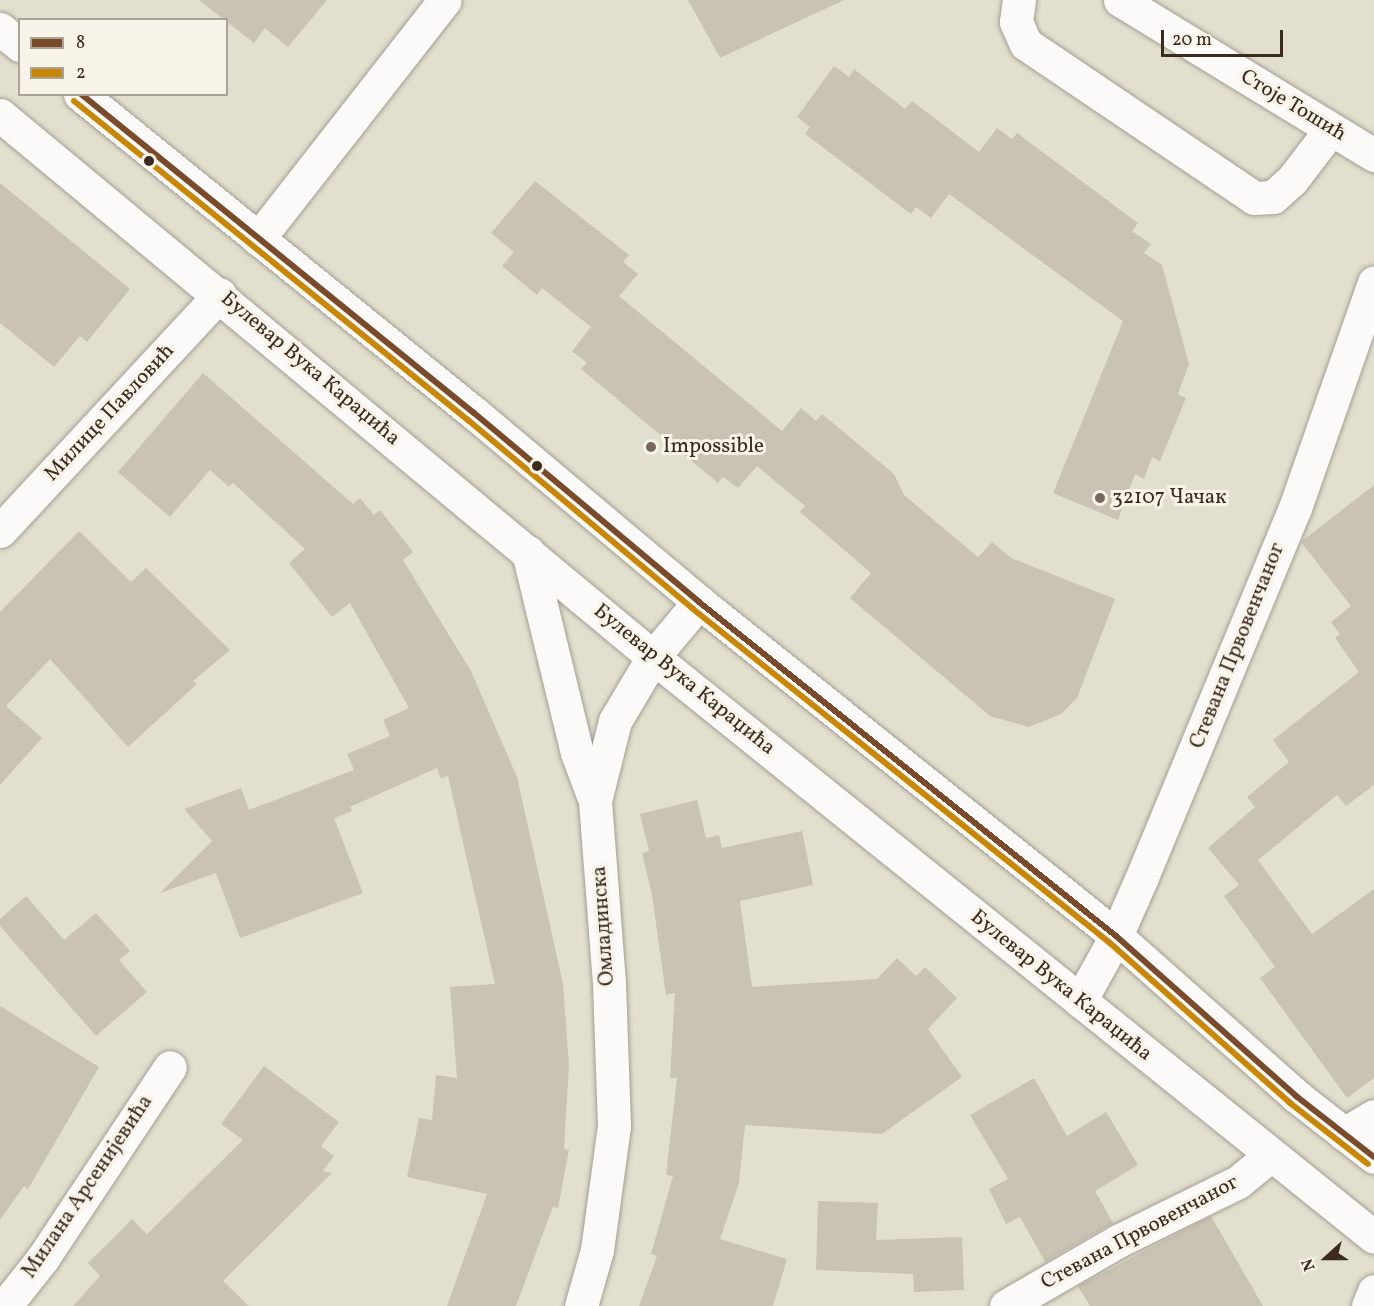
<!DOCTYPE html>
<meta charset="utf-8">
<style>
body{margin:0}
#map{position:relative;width:1374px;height:1306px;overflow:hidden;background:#e3dfce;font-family:Vollkorn,serif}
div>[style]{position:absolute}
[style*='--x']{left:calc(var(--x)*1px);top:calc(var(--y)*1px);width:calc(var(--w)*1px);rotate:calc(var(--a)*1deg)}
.building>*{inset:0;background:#cac2b3}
.roads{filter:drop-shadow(0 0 2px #a39f93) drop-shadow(0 0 2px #a39f93)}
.minor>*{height:33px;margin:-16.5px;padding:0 16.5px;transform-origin:16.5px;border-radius:16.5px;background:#fbfaf8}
.bus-1>*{height:6px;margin:-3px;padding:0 3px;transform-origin:3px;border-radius:3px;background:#7a4b2a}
.bus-2>*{height:6px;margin:-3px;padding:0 3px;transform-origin:3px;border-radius:3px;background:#c88708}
.dots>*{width:16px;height:16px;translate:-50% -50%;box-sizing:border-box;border:3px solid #f7f3e8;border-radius:50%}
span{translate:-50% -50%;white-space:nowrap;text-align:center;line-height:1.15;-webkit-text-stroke:6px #f7f3e8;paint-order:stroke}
.street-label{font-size:21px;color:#3b2a1e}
.poi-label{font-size:21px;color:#3b2a1e}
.left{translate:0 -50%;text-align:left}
.legend{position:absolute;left:18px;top:18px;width:210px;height:78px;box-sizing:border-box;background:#f7f3e8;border:2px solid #aca397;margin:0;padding:8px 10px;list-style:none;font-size:18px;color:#3b2a1e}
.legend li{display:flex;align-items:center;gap:12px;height:30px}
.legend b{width:30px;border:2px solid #aca397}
.north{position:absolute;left:1296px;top:1228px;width:60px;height:60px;-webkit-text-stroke:4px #f7f3e8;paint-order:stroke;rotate:249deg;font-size:16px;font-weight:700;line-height:24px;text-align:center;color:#3b2a1e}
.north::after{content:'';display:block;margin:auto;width:21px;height:27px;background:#3b2a1e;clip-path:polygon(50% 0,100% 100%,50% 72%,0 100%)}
.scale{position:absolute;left:1161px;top:30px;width:122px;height:27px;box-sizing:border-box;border:3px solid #3b2a1e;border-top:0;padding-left:8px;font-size:18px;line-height:21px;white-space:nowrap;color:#3b2a1e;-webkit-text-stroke:4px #f7f3e8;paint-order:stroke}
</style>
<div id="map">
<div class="building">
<div style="clip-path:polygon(199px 0,327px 0,288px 47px,265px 28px,254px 43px)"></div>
<div style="clip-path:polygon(688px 0,844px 0,720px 58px)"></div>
<div style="clip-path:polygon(834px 66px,849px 77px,854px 69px,905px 109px,912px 101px,979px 152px,997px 128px,1012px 139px,1017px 133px,1138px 223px,1132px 231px,1151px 244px,1144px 253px,1162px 265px,1189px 364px,1178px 394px,1186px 398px,1160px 461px,1152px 457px,1144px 479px,1135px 474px,1118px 520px,1053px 493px,1123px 321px,949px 194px,931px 218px,916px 207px,911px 214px,805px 134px,810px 127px,797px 117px)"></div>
<div style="clip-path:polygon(535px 181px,629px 255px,623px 262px,638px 274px,619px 296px,782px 431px,801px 408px,816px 421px,822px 414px,894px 474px,904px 495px,978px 557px,992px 542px,1011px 558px,1115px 599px,1077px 698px,1061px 714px,1029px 727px,990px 716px,850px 598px,871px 573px,800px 512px,805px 506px,757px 466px,738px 488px,723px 477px,718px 483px,581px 369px,587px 363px,572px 351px,591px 327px,542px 288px,537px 295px,502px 266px,514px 252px,491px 233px)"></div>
<div style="clip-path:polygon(0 183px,130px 289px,87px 342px,80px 336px,54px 367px,0 323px)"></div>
<div style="clip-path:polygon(203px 373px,353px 504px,360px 498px,374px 515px,380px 510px,413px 552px,403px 560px,471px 671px,517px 777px,563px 984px,569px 1065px,564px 1149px,569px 1150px,558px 1208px,553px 1207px,516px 1306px,447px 1306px,487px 1194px,407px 1177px,419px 1118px,432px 1120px,436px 1075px,457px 1078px,450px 987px,495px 984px,448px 776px,441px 779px,437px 768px,350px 807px,352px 811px,334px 818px,363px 893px,240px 938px,216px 873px,160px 893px,212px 841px,184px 809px,241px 788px,249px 810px,354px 770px,347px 754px,390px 736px,383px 720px,409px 708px,350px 603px,332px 617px,289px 563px,305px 549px,233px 483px,229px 487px,210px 470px,170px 517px,118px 472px)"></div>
<div style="clip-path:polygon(1374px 485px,1374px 785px,1346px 806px,1337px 795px,1258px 860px,1312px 934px,1374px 889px,1374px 1078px,1347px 1098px,1260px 978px,1275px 967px,1224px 896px,1239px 885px,1208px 848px,1255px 807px,1247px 797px,1289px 762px,1273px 740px,1359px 672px,1335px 638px,1340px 634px,1331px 622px,1351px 606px,1301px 542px)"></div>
<div style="clip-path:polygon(79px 531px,131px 582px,146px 568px,230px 650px,193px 681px,197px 684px,128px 747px,50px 659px,6px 706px,42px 738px,0 785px,0 612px)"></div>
<div style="clip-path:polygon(697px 800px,706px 838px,719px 835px,722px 848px,802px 831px,813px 885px,740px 901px,752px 987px,877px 979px,897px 958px,916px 976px,925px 967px,957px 998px,928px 1029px,962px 1077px,882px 1134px,745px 1125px,739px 1183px,720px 1239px,787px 1259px,773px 1306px,639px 1306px,657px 1256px,651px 1254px,673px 1176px,666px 1175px,677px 1078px,670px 1078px,675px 993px,666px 995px,652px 895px,642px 853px,649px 851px,640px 814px)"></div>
<div style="clip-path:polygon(26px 896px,64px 940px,96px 913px,130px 951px,119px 960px,147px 992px,96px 1036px,0 926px,0 919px)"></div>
<div style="clip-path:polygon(0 1006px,99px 1067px,28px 1189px,24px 1186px,0 1220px)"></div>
<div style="clip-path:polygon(264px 1066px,339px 1122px,321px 1146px,334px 1156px,323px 1171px,332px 1173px,223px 1281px,249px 1306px,73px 1306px,100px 1276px,88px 1263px,132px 1219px,147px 1234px,243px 1140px,221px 1124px)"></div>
<div style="clip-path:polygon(1034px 1078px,1067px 1136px,1106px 1112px,1138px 1165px,1095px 1191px,1113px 1223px,1045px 1262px,1020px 1217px,1006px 1224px,989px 1189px,1008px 1179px,970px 1115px)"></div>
<div style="clip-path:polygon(818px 1201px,878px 1203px,876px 1240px,962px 1237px,964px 1290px,914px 1292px,913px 1274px,816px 1270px)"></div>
<div style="clip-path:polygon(1211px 1216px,1263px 1306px,1090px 1306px,1078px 1286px)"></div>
</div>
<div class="roads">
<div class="minor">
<div style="--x:1019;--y:0;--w:22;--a:98"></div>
<div style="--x:1016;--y:22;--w:24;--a:66"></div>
<div style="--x:1026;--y:44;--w:275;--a:34"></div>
<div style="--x:1254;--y:198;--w:19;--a:-3"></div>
<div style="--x:1273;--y:197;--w:25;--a:-42"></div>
<div style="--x:1292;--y:180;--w:64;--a:-52.6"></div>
<div style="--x:1120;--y:0;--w:298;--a:31.4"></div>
<div style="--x:0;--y:29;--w:26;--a:39"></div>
<div style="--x:80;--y:94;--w:507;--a:39"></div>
<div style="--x:474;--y:413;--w:294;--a:40"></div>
<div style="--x:699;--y:602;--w:534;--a:38.69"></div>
<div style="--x:1116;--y:936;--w:241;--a:41.6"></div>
<div style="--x:1296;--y:1096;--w:99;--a:38"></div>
<div style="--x:0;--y:115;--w:849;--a:39.69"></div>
<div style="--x:653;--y:657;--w:925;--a:38.81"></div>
<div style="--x:258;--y:239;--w:303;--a:-52"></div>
<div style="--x:0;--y:531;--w:323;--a:-47.1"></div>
<div style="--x:528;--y:552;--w:207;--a:76.3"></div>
<div style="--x:577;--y:753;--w:51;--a:69.4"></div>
<div style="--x:595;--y:801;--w:183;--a:85.6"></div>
<div style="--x:609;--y:983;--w:143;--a:88"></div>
<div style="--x:614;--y:1126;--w:125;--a:97.8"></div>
<div style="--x:597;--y:1250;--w:58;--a:105.9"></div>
<div style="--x:595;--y:801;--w:82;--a:-76"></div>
<div style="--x:615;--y:721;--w:74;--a:-59.3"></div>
<div style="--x:653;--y:657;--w:72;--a:-50.1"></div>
<div style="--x:1080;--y:1001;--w:74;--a:-61"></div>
<div style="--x:1116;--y:936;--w:64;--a:-66.2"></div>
<div style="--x:1142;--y:877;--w:399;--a:-67.5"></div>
<div style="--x:1295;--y:508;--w:239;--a:-70.7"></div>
<div style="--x:1344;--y:1134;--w:35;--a:-31"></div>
<div style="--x:5;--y:1306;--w:61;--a:-51.6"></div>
<div style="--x:43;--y:1258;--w:229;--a:-56.4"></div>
<div style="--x:1006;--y:1306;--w:129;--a:-30.1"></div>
<div style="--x:1118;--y:1241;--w:134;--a:-26.2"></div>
<div style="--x:1238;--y:1182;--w:43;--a:-39.3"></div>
<div style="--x:1368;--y:1306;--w:16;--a:-68"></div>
</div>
</div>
<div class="bus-1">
<div style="--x:81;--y:94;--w:506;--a:39.07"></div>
<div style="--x:474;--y:413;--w:294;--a:40"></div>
<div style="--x:699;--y:602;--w:534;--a:38.69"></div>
<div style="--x:1116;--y:936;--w:241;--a:41.6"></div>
<div style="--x:1296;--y:1096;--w:99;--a:38"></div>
</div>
<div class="bus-2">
<div style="--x:74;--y:101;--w:507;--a:39"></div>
<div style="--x:468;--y:420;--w:294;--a:40"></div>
<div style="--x:693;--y:609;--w:534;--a:38.69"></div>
<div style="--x:1110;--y:943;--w:241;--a:41.6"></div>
<div style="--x:1290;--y:1103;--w:99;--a:38"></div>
</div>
<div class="dots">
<div style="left:149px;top:161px;background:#3b2a1e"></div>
<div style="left:651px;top:447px;background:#76695c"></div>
<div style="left:537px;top:466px;background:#3b2a1e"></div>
<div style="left:1100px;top:498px;background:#76695c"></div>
</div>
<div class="street-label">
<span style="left:1293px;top:106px;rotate:31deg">Стоје Тошић</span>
<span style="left:310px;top:369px;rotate:40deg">Булевар Вука Караџића</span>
<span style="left:110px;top:413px;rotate:-47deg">Милице Павловић</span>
<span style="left:1238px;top:646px;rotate:-68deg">Стевана Првовенчаног</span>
<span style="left:684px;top:680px;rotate:39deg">Булевар Вука Караџића</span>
<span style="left:604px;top:926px;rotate:-94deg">Омладинска</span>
<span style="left:1061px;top:986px;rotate:39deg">Булевар Вука Караџића</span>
<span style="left:88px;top:1187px;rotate:-56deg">Милана Арсенијевића</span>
<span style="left:1140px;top:1233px;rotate:-28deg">Стевана Првовенчаног</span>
</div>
<div class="poi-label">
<span class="left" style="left:663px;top:447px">Impossible</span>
<span class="left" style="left:1112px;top:498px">32107 Чачак</span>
</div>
<ul class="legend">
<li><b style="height:8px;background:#7a4b2a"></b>8</li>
<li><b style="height:8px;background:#c88708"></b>2</li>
</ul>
<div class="north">N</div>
<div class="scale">20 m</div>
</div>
